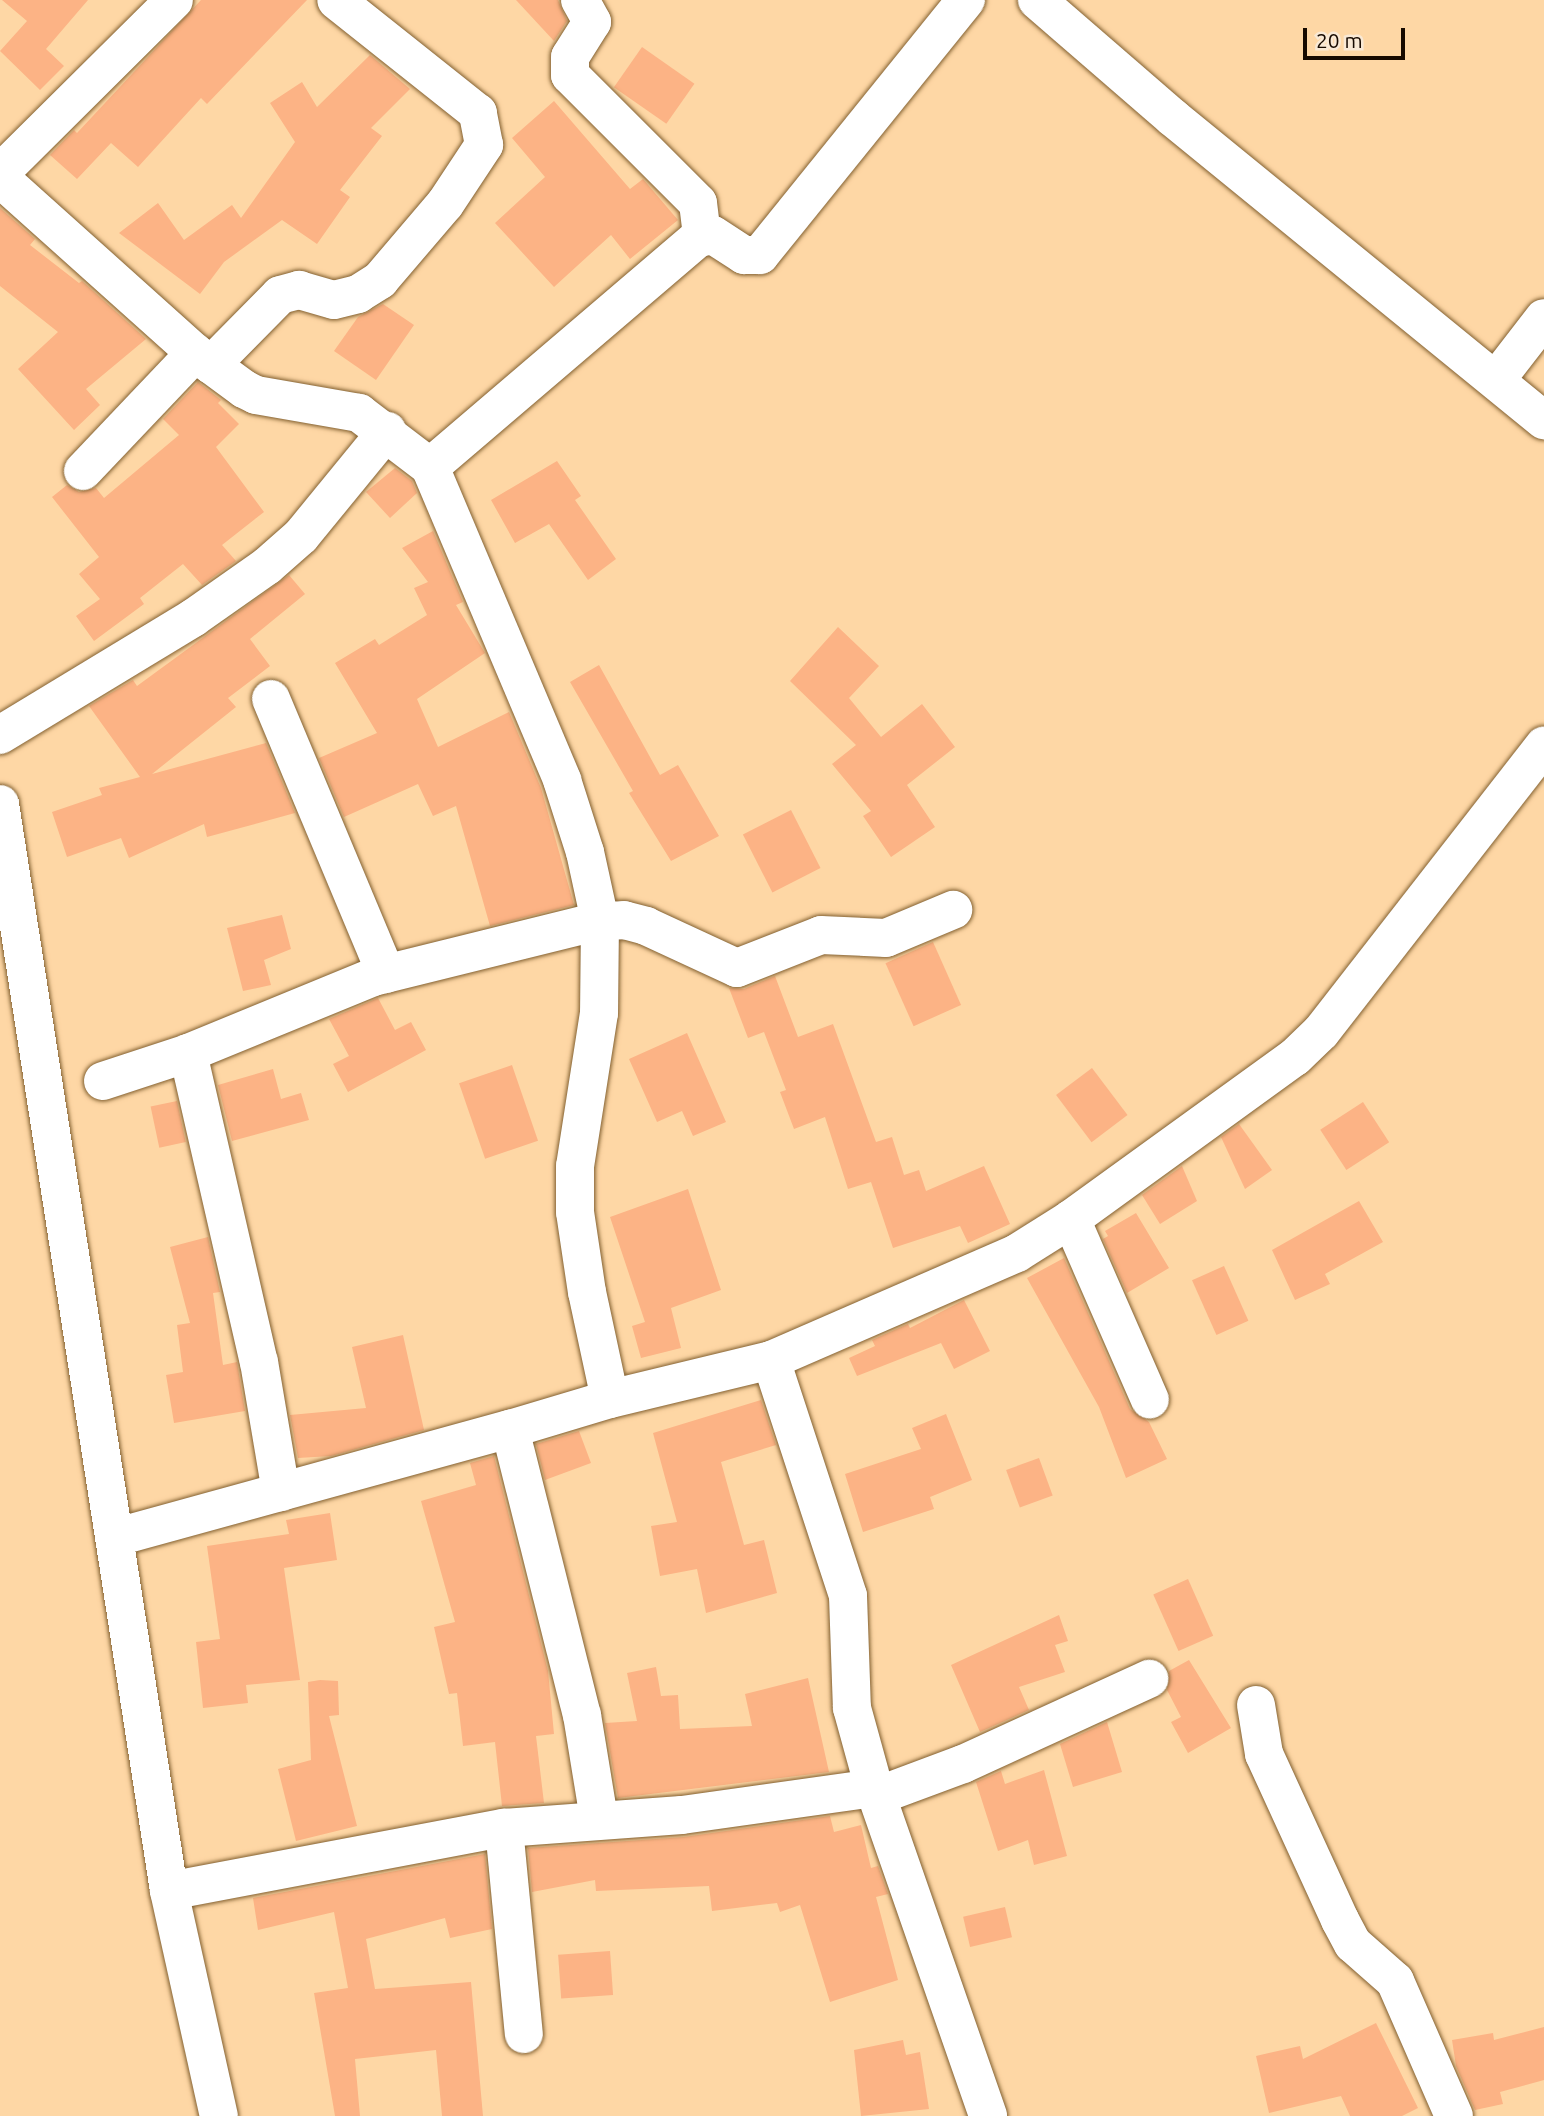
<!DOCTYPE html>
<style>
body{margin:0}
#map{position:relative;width:1544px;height:2116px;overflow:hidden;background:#fed7a5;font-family:Ubuntu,sans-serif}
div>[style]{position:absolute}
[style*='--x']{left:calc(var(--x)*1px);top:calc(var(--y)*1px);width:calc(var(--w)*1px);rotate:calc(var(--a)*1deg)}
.building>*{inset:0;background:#fcb385;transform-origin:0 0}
.roads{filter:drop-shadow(0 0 2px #826030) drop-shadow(0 0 2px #826030)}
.minor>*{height:38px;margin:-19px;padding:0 19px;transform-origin:19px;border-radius:19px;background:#fff}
span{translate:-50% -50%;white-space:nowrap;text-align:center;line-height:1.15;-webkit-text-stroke:5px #f9e9d5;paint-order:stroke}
.scale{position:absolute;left:1303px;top:28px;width:102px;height:32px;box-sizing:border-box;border:4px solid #170a00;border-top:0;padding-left:9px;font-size:21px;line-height:24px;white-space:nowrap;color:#170a00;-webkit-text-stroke:5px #f9e9d5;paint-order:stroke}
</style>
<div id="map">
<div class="building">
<div style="clip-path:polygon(2px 0,88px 0,46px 49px,64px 66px,40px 90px,0 51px,27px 21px)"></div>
<div style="clip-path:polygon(201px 0,307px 0,207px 104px,201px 98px,138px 167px,111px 143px,77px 179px,50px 155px,74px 130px,77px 133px)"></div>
<div style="clip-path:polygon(516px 0,558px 0,567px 21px,554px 41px)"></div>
<div style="left:642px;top:47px;width:64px;height:49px;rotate:35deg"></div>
<div style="clip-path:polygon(370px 55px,410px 89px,371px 128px,382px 136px,340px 190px,350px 197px,317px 244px,282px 220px,224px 262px,200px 294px,119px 233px,158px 203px,184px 240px,232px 205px,241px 218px,295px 142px,270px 103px,302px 82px,317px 107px)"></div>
<div style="clip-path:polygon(554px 101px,630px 189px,643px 179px,678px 220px,630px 259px,611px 235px,554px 287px,495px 223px,545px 177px,512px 138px)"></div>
<div style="clip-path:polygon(0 208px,35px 239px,30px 245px,79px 283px,82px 281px,146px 339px,86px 389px,100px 405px,74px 430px,18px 369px,58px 332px,0 286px)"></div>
<div style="clip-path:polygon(383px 304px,414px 325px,376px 380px,334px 351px,358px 317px)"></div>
<div style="clip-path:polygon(198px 382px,221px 400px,218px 403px,239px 424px,216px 447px,264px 512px,222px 545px,236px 561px,202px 585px,183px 564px,140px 598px,144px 604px,94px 641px,76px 616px,100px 599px,79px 574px,99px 557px,52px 497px,67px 485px,79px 492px,96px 488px,104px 498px,179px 435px,163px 419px)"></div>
<div style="clip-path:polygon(557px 461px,581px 496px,575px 500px,616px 559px,588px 580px,549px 524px,515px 543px,491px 500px)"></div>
<div style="clip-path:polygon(395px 468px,412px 481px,417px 493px,390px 518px,366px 492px)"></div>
<div style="clip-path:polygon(433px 531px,463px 602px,456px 605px,485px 653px,417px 699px,438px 747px,509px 712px,541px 788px,574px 905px,490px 926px,456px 806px,433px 816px,418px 784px,344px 817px,319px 758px,377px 733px,335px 663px,375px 639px,379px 645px,427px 615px,414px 588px,428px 582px,402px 548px)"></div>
<div style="clip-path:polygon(289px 575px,305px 594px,250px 639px,270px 666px,228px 698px,236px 707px,152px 774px,266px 743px,295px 813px,207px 837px,204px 824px,129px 858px,121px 838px,67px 857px,52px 812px,102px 795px,99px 788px,140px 777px,89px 706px,133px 680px,137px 686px)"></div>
<div style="clip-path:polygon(838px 627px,879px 666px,849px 698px,881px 737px,922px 704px,955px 747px,907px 785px,935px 827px,891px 857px,863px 816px,871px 811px,832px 764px,856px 745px,790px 681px)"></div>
<div style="clip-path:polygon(599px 665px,660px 775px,678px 765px,719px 836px,671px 861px,629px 793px,633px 791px,570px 682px)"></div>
<div style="left:791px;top:810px;width:65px;height:54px;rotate:63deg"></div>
<div style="clip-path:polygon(282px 915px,291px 949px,264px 960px,271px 985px,243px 991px,227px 928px)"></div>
<div style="left:933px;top:942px;width:69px;height:52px;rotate:66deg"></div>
<div style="clip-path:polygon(775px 976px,798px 1037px,833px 1024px,876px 1142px,892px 1137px,904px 1175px,919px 1170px,926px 1191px,984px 1166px,1010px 1224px,968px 1243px,960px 1226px,893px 1248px,871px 1182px,848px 1189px,825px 1117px,794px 1129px,780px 1092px,786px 1090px,764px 1032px,748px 1038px,729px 988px,744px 989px)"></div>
<div style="clip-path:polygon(378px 998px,395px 1030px,411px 1022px,426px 1050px,348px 1092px,333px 1064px,349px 1056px,329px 1019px)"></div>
<div style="clip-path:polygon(687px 1033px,726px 1122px,693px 1136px,682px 1111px,657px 1122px,629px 1059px)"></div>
<div style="left:512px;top:1065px;width:80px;height:56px;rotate:71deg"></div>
<div style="left:1092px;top:1068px;width:59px;height:45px;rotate:53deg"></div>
<div style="clip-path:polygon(273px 1069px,281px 1099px,301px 1093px,309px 1120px,232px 1141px,218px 1085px)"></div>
<div style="left:177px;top:1101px;width:42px;height:27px;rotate:78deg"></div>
<div style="left:1363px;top:1102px;width:48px;height:51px;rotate:57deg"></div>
<div style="clip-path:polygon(1239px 1124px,1272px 1170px,1245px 1189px,1221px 1137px)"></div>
<div style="clip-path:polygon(1182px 1166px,1197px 1201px,1160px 1224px,1142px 1195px)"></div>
<div style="clip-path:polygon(688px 1189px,721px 1290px,671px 1308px,681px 1348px,641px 1358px,632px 1326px,645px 1322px,610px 1217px)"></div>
<div style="clip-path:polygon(1359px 1201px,1383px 1242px,1325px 1274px,1330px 1284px,1295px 1300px,1272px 1250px)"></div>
<div style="clip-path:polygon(1136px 1213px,1169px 1268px,1127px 1293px,1103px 1239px,1108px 1236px,1105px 1231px)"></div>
<div style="clip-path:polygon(208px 1237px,220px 1292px,213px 1293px,223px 1365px,237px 1362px,245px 1411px,174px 1423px,166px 1375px,183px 1372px,177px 1325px,190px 1323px,170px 1247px)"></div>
<div style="clip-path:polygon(1064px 1258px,1130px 1409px,1149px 1422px,1167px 1459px,1126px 1478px,1099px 1407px,1027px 1278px)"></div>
<div style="left:1224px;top:1266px;width:60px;height:35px;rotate:66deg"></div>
<div style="clip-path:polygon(964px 1300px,990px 1351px,954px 1369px,941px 1343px,857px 1376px,849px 1358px,875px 1346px,872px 1340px,908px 1324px,910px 1328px)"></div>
<div style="clip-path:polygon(403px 1335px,424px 1430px,331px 1456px,298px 1458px,290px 1415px,366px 1408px,352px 1347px)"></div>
<div style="clip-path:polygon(761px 1400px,776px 1445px,721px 1462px,744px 1545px,764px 1540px,777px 1593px,706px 1613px,697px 1569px,660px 1576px,651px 1526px,677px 1522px,653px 1433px)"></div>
<div style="clip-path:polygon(946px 1414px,972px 1480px,930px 1497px,934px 1509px,863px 1532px,845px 1474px,921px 1449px,912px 1428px)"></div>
<div style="clip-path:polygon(579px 1431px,591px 1463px,545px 1480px,536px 1444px)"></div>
<div style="clip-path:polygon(494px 1456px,548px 1671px,554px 1734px,536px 1736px,544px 1803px,502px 1806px,495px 1742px,463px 1746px,457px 1693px,449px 1694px,434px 1627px,455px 1622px,421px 1501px,476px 1485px,470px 1463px)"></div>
<div style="left:1039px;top:1458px;width:40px;height:35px;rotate:70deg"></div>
<div style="clip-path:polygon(330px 1513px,337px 1560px,284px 1568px,300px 1680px,246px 1685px,248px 1703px,203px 1708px,196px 1642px,220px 1639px,207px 1546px,289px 1534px,286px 1520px)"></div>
<div style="left:1188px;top:1579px;width:62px;height:38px;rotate:66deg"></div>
<div style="clip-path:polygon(1059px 1615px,1068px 1641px,1055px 1645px,1065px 1672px,1019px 1687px,1029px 1710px,980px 1732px,951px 1665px)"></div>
<div style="clip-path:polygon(1189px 1660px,1231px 1728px,1188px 1753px,1171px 1722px,1181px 1717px,1167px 1690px,1169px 1671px)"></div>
<div style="clip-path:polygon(656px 1667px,661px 1696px,678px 1695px,680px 1729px,752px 1726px,745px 1694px,808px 1678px,829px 1772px,618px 1798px,605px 1723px,637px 1721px,627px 1673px)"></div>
<div style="clip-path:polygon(320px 1680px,338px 1681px,339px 1715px,329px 1716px,357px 1826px,296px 1841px,278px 1769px,311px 1760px,308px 1682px)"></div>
<div style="clip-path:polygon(1107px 1722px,1122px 1772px,1073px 1787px,1060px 1744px)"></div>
<div style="clip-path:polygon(1044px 1770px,1067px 1856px,1034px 1865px,1028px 1840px,998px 1851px,976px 1782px,1001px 1771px,1005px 1784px)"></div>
<div style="clip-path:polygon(830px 1816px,834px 1832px,861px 1825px,871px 1868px,878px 1866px,888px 1894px,876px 1897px,898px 1980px,830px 2002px,800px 1905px,780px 1912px,777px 1903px,712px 1911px,709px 1886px,596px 1891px,595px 1880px,532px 1892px,528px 1848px,684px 1837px)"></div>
<div style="clip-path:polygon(485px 1854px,492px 1929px,450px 1938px,445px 1918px,366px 1939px,375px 1989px,471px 1982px,483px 2116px,442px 2116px,436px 2050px,355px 2059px,360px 2116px,335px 2116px,314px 1993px,348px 1988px,334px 1912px,258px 1930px,253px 1898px)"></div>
<div style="left:1005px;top:1907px;width:31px;height:43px;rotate:77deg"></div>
<div style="left:610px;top:1951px;width:44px;height:52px;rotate:86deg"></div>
<div style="clip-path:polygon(1376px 2023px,1418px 2108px,1402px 2116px,1350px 2116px,1341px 2096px,1269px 2113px,1256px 2056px,1300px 2046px,1303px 2059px)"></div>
<div style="clip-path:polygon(1544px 2027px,1544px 2080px,1500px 2092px,1503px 2104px,1475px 2110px,1456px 2066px,1452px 2040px,1493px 2033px,1494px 2040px)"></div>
<div style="clip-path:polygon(903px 2040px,906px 2055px,920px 2052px,929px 2109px,861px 2116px,854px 2050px)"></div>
</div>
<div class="roads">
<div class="minor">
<div style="--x:580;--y:0;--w:25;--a:61"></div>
<div style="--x:592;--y:22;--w:41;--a:122.2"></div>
<div style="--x:570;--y:57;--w:18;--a:90"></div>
<div style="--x:570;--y:75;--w:181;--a:45"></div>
<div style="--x:698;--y:203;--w:33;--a:83"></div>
<div style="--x:1037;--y:0;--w:179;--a:40.9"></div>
<div style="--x:1172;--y:117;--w:480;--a:39.2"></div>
<div style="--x:0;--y:173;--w:245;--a:-44.8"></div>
<div style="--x:0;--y:178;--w:262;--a:41.9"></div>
<div style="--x:195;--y:353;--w:61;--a:36.3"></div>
<div style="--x:244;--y:389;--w:13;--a:27"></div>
<div style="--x:256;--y:395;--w:105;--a:9.9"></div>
<div style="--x:359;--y:413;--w:89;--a:37.3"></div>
<div style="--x:430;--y:467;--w:340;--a:67.1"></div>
<div style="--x:562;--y:780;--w:76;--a:72.3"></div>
<div style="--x:585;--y:852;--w:71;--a:77.7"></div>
<div style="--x:600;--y:921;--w:92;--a:90.6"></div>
<div style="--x:599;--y:1013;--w:155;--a:98.9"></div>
<div style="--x:575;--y:1166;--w:46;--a:90"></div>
<div style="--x:575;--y:1212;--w:81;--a:81.5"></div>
<div style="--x:587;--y:1292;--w:109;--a:77.9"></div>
<div style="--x:610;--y:1399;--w:166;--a:-13.6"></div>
<div style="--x:771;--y:1360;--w:268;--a:-23.5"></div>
<div style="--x:1017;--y:1253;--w:64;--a:-32.2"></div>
<div style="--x:1071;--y:1219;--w:276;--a:-35.9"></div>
<div style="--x:1295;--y:1057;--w:36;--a:-44"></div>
<div style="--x:1321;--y:1032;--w:363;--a:-52.1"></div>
<div style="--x:211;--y:365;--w:98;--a:-45.4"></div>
<div style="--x:280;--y:295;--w:20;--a:-15"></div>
<div style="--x:299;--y:290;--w:36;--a:16"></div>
<div style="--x:334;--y:300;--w:25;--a:-14"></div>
<div style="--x:358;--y:294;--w:26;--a:-32"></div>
<div style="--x:380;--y:280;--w:100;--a:-49.5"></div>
<div style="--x:445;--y:204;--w:71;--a:-56.5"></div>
<div style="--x:484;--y:145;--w:33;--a:-101"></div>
<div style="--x:478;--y:113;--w:181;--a:-141.5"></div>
<div style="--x:1496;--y:380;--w:78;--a:-52.3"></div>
<div style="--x:430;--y:467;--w:353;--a:-40.5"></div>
<div style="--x:698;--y:238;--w:15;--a:-11"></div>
<div style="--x:713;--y:235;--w:37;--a:33"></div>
<div style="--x:744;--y:255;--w:16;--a:0"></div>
<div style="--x:760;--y:255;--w:328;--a:-51.1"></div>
<div style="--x:83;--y:471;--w:163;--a:-46.5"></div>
<div style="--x:271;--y:699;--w:298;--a:67.3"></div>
<div style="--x:0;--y:735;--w:226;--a:-31.2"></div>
<div style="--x:193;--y:618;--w:90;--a:-35.1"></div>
<div style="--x:267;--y:566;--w:45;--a:-41.4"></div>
<div style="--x:301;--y:536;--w:136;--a:-50.7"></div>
<div style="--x:0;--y:804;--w:1100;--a:81.16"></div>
<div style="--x:169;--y:1891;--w:230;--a:77.5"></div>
<div style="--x:188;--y:1053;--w:317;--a:77.1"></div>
<div style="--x:259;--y:1362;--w:132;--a:80.4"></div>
<div style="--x:103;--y:1081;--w:89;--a:-18.2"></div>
<div style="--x:188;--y:1053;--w:200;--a:-22.3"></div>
<div style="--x:373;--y:977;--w:234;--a:-13.9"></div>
<div style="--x:600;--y:921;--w:24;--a:-2"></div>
<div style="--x:624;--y:920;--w:23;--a:15"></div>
<div style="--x:646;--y:926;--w:100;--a:24.8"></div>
<div style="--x:737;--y:968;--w:90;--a:-21.4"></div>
<div style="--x:821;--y:935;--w:65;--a:2.6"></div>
<div style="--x:886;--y:938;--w:73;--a:-22.7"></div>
<div style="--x:1071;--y:1219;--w:197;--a:66.4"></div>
<div style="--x:771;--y:1360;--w:248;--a:71.9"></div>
<div style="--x:848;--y:1596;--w:112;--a:88"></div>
<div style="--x:852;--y:1708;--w:83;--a:74.6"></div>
<div style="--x:874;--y:1788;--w:347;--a:70.8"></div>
<div style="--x:510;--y:1429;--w:104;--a:-16.7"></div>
<div style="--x:117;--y:1537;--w:408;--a:-15.4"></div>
<div style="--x:510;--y:1429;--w:295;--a:75.9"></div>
<div style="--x:582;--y:1715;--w:105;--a:80.7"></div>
<div style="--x:1256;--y:1705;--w:50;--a:80.7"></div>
<div style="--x:1264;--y:1754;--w:183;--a:65.4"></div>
<div style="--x:1340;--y:1920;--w:27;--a:62"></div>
<div style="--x:1353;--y:1944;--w:56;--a:41.4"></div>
<div style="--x:1395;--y:1981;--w:147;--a:66.4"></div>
<div style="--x:877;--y:1796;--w:92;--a:-20.4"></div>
<div style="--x:963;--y:1764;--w:205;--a:-24.6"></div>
<div style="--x:504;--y:1828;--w:207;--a:84.5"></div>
<div style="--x:169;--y:1891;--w:341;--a:-10.7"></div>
<div style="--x:504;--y:1828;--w:178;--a:-4.2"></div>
<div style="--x:682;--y:1815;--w:194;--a:-8"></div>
</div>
</div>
<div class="scale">20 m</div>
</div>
